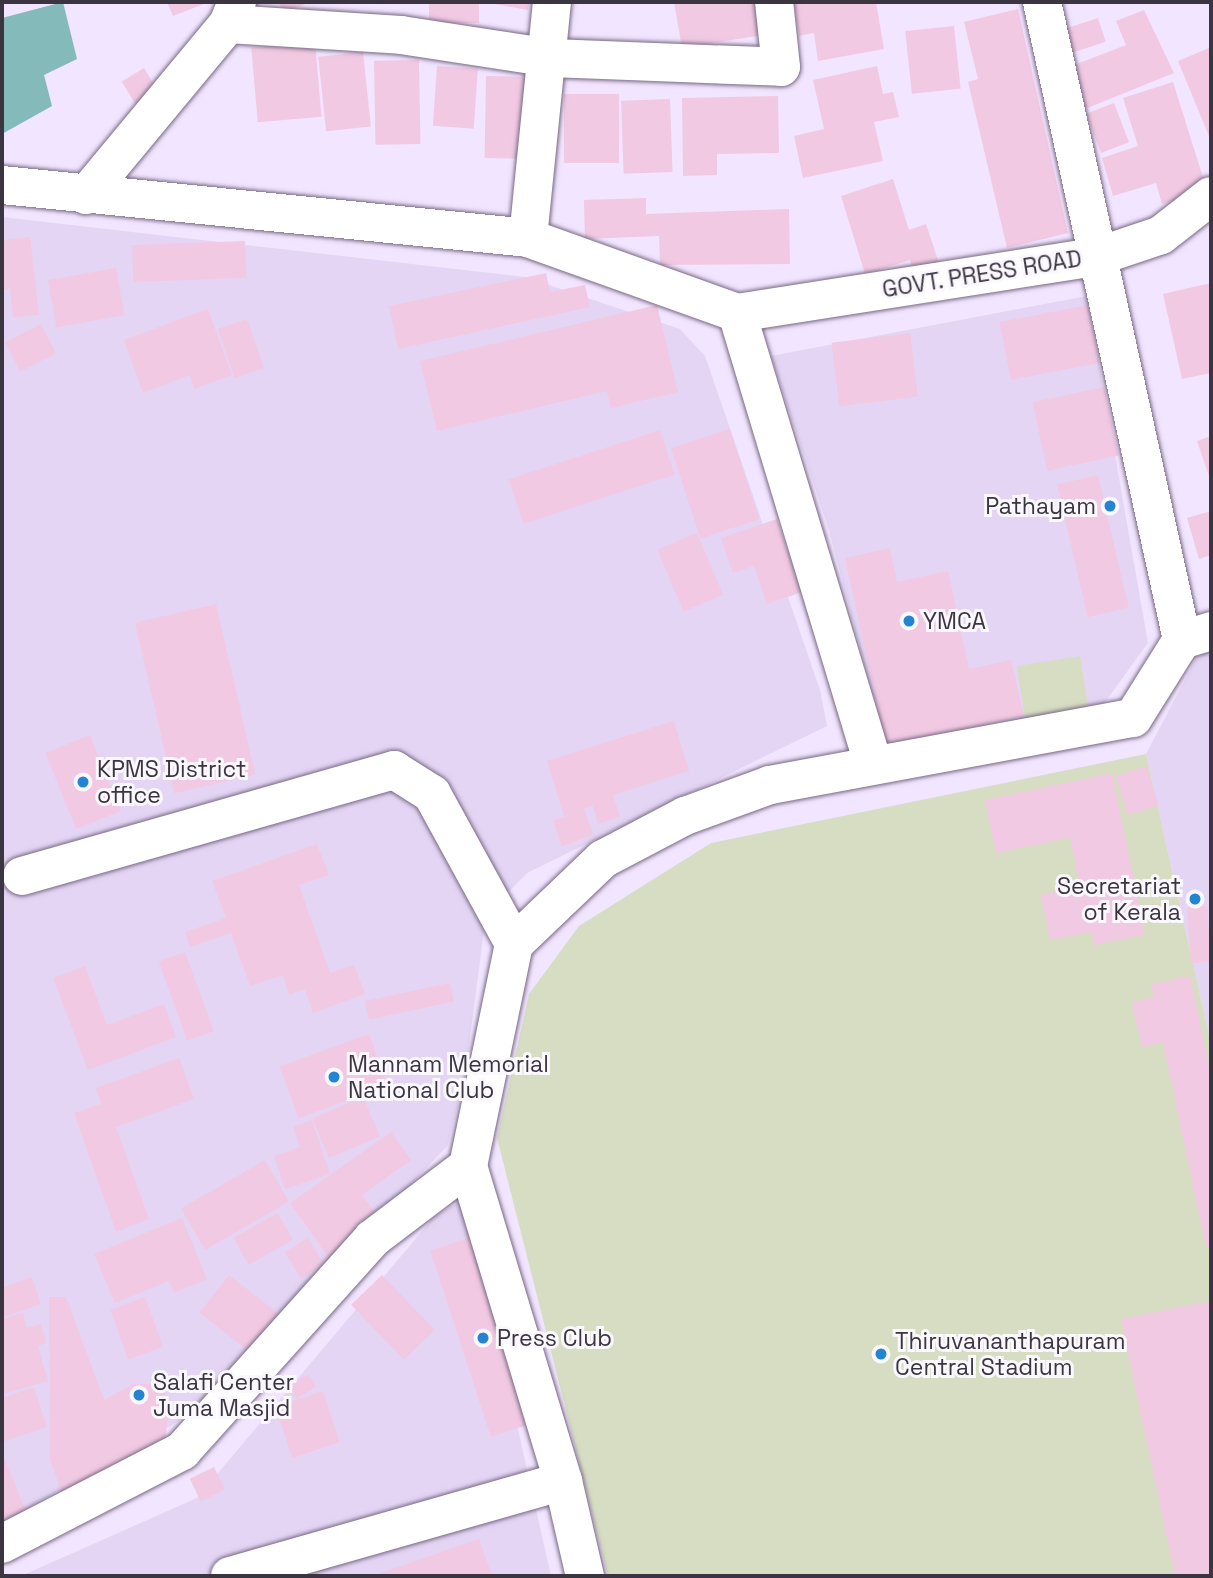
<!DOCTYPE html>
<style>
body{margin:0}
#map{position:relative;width:1213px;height:1578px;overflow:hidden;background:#f2e5ff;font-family:"Space Grotesk",sans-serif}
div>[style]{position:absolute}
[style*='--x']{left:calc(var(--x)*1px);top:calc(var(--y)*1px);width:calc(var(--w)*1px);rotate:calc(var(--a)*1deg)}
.built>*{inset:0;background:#e4d5f4}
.green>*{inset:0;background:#d7ddc3;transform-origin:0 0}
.water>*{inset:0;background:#84baba}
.building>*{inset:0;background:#f2c9e2;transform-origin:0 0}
.roads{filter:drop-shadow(0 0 2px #776884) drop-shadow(0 0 2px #776884)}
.minor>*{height:38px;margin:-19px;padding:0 19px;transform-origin:19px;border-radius:19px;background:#fff}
.dots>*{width:19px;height:19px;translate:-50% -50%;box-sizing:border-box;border:4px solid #faf7fd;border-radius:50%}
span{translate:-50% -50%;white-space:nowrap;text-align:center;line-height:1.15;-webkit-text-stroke:6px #faf7fd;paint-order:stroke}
.street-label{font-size:23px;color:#3b3541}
.poi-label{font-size:23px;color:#3b3541}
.right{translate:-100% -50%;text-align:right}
.left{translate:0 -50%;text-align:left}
.frame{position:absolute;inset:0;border:4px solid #3b3541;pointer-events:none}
</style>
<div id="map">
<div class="built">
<div style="clip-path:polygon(2px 217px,525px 277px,680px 329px,705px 356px,820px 690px,827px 726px,527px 873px,486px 915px,465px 1076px,448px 1145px,196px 1411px,2px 1523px)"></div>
<div style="clip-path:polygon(1087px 296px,1148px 643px,1100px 709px,888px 754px,829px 530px,771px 356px)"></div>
<div style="clip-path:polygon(1211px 650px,1211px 1044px,1146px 754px,1199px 653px)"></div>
<div style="clip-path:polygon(466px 1198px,551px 1576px,21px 1576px,197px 1498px,434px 1217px)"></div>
</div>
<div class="green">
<div style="left:1080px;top:656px;width:55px;height:64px;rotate:81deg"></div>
<div style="clip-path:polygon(1146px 754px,1211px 1044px,1211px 1576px,608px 1576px,497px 1138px,529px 994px,579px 926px,711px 843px)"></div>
</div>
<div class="water">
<div style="clip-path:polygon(63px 2px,77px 59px,44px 75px,52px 106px,2px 134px,2px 18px)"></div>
</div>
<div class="building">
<div style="clip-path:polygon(167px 2px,209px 2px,173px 16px)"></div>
<div style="clip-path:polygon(279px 2px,311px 2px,283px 12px)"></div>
<div style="left:429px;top:2px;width:50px;height:21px"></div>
<div style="clip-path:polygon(482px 2px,529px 2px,528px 10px)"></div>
<div style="clip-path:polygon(674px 2px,763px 2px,768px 34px,682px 48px)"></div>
<div style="clip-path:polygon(794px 2px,876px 2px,884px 49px,818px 61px,814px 33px,799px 36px)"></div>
<div style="clip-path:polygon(1018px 9px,1068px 233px,1007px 248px,968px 82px,978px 79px,964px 22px)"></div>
<div style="clip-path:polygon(1144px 10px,1174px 73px,1085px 109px,1069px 67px,1126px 45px,1116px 21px)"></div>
<div style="left:1098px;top:18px;width:25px;height:45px;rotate:72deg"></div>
<div style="left:954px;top:26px;width:63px;height:49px;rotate:84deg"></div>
<div style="left:315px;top:42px;width:75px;height:64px;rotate:85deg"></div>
<div style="clip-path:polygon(1209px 48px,1211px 54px,1211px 141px,1178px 61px)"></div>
<div style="left:363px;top:52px;width:75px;height:45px;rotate:84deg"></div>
<div style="left:419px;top:60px;width:84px;height:45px;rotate:89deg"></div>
<div style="left:437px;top:66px;width:41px;height:60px;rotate:4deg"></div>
<div style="clip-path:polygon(877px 66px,883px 94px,893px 92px,899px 117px,874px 122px,883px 161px,803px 178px,794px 136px,824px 129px,813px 80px)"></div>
<div style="left:144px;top:68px;width:26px;height:26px;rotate:59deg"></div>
<div style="left:486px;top:76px;width:43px;height:82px;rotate:1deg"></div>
<div style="clip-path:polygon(1173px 82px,1207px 190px,1162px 204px,1156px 183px,1113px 196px,1102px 158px,1138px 146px,1123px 98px)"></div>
<div style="left:564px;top:94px;width:55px;height:69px"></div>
<div style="clip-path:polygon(778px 96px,779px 153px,717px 154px,717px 175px,683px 176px,682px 98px)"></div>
<div style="left:670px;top:99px;width:73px;height:49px;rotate:88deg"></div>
<div style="left:1114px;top:103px;width:42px;height:30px;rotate:69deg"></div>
<div style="clip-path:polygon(893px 179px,909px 230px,926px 224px,942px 272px,916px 281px,910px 260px,865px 274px,841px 196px)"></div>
<div style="clip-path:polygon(646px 198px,646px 214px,789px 209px,790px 264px,660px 265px,659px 236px,585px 239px,584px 200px)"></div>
<div style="clip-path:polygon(30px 237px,39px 315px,13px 317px,10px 288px,2px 290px,2px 240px)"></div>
<div style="left:245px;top:241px;width:37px;height:113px;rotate:88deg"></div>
<div style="left:116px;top:268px;width:48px;height:69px;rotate:80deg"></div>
<div style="clip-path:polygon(546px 273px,550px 292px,585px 285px,590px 307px,398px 349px,389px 306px)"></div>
<div style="clip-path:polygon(1211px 283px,1211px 373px,1182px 379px,1163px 294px)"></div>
<div style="clip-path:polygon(657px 305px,678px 392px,611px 408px,607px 391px,437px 431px,420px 361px)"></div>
<div style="left:1088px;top:305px;width:59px;height:90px;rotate:79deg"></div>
<div style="clip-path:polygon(208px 309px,232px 375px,194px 389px,190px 375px,143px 393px,124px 340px)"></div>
<div style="left:247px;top:319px;width:52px;height:31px;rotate:71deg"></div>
<div style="left:41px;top:324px;width:33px;height:40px;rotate:63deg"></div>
<div style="left:910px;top:333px;width:64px;height:79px;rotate:83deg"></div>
<div style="left:1104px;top:387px;width:70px;height:73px;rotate:78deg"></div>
<div style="left:730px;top:429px;width:95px;height:62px;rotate:72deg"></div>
<div style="left:660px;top:430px;width:47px;height:159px;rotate:72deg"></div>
<div style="clip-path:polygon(1211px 436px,1211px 482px,1197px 441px)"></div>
<div style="left:1098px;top:475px;width:136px;height:42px;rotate:77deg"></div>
<div style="clip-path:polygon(1211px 511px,1211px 555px,1199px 559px,1187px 518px)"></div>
<div style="clip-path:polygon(777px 519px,802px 592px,767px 604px,754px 566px,733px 573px,721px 538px)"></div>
<div style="left:697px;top:533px;width:67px;height:43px;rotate:67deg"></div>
<div style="clip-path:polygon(890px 548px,897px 582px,948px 571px,969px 669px,1011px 660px,1024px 716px,886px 746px,845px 558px)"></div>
<div style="left:216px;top:604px;width:175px;height:83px;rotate:77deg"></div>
<div style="clip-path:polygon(674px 721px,689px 771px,613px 795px,620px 817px,598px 824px,593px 806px,584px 809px,593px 835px,562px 846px,553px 821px,575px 813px,564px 816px,547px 761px)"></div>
<div style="left:90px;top:735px;width:82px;height:48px;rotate:68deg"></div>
<div style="left:1146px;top:766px;width:41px;height:32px;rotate:72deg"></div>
<div style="clip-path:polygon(1112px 773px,1145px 934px,1094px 945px,1092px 932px,1050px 940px,1041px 895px,1080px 887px,1070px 837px,996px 853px,985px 800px)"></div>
<div style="clip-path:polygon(317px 844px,329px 875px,299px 885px,330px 973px,354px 965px,365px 994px,313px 1013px,305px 989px,289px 995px,283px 975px,250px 986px,231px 933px,190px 947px,185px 932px,226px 918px,212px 881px)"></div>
<div style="left:1207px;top:906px;width:56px;height:20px;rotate:86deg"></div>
<div style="left:185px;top:952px;width:84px;height:28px;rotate:70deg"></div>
<div style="clip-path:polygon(85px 966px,107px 1025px,164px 1004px,176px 1037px,88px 1070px,53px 978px)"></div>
<div style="clip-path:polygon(1190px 976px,1211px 1076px,1211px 1247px,1206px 1248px,1163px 1042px,1142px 1047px,1132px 1002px,1154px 997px,1151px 984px)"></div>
<div style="left:450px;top:983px;width:19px;height:87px;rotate:78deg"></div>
<div style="left:369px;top:1034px;width:55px;height:95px;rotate:70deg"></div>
<div style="clip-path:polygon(179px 1058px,194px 1099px,116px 1127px,149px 1219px,116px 1232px,74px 1113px,101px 1104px,96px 1088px)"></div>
<div style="left:363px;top:1097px;width:43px;height:55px;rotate:67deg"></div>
<div style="clip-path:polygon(312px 1120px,330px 1174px,285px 1189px,274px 1156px,300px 1147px,293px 1127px)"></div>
<div style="clip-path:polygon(391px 1132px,411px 1160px,362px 1195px,381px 1221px,329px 1258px,290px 1203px)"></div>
<div style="left:265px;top:1160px;width:48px;height:97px;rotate:60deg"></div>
<div style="left:278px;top:1213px;width:31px;height:51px;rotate:61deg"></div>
<div style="clip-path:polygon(182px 1218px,207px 1279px,174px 1293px,169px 1281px,115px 1303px,94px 1254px)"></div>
<div style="left:475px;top:1236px;width:196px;height:47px;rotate:72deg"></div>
<div style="left:308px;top:1238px;width:31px;height:27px;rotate:59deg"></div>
<div style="left:229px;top:1275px;width:68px;height:48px;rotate:38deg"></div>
<div style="left:382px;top:1275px;width:76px;height:43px;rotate:46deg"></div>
<div style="clip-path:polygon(32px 1277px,41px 1304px,4px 1317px,2px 1288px)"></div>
<div style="clip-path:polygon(49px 1297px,66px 1297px,104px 1400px,133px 1384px,155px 1384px,164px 1387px,168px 1414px,164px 1451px,62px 1494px,50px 1459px)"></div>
<div style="left:145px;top:1297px;width:53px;height:37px;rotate:70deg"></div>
<div style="clip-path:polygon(1211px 1301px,1211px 1576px,1175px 1576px,1121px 1319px)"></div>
<div style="clip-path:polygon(23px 1313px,27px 1328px,41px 1324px,46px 1343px,38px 1346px,48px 1381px,2px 1394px,2px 1319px)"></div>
<div style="left:308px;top:1374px;width:15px;height:23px;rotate:58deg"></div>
<div style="clip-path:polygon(34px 1387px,47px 1427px,2px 1442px,2px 1398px)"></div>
<div style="left:323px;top:1391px;width:54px;height:50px;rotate:72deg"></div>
<div style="clip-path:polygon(2px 1453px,26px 1511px,2px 1522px)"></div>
<div style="left:214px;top:1467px;width:25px;height:27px;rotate:64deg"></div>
<div style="clip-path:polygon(479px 1539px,492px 1576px,372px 1576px)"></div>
</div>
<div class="roads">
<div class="minor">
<div style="--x:1042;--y:2;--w:653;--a:77.62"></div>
<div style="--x:1182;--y:640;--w:30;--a:-17"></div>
<div style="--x:228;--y:24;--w:173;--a:3.6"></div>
<div style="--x:401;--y:35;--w:152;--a:8.7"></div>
<div style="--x:551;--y:58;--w:230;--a:2.2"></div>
<div style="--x:781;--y:67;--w:65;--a:-96.1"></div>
<div style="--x:2;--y:185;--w:529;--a:5.75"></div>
<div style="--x:528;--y:238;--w:222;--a:19.7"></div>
<div style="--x:737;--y:313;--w:366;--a:-8.9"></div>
<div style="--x:1099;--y:256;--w:65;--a:-18.7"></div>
<div style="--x:1161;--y:235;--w:63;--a:-38"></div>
<div style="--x:86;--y:195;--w:222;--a:-50.3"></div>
<div style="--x:228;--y:24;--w:24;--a:-68"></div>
<div style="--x:528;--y:238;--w:237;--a:-84.2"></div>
<div style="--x:737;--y:313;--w:471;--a:73.2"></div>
<div style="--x:22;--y:876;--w:387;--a:-15.9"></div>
<div style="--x:394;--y:770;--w:45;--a:32.3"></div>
<div style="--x:432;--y:794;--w:171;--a:61.3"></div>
<div style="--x:468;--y:1166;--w:329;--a:73.2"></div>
<div style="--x:563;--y:1481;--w:98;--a:77"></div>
<div style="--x:2;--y:1544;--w:203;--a:-27.3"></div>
<div style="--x:182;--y:1451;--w:285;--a:-48.1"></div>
<div style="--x:372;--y:1239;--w:121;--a:-37.2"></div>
<div style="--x:468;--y:1166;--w:227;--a:-78.3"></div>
<div style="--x:514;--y:944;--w:123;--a:-43.7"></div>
<div style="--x:603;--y:859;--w:93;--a:-27.7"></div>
<div style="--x:685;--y:816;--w:90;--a:-20"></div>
<div style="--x:770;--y:785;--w:369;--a:-10.5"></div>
<div style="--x:1133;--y:718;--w:92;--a:-57.9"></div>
<div style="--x:230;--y:1576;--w:346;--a:-15.9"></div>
</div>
</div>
<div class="dots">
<div style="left:1110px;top:506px;background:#2385d1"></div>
<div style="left:909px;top:621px;background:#2385d1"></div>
<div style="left:83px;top:782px;background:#2385d1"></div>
<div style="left:1195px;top:899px;background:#2385d1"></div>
<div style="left:334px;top:1077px;background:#2385d1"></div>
<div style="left:483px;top:1338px;background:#2385d1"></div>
<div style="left:881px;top:1354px;background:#2385d1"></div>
<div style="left:139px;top:1395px;background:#2385d1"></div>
</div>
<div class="street-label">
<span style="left:982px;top:274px;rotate:-9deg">GOVT. PRESS ROAD</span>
</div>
<div class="poi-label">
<span class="right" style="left:1096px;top:506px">Pathayam</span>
<span class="left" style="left:923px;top:621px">YMCA</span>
<span class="left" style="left:97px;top:782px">KPMS District<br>office</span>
<span class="right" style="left:1181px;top:899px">Secretariat<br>of Kerala</span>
<span class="left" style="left:348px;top:1077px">Mannam Memorial<br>National Club</span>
<span class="left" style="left:497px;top:1338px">Press Club</span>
<span class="left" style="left:895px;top:1354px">Thiruvananthapuram<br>Central Stadium</span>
<span class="left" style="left:153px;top:1395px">Salafi Center<br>Juma Masjid</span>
</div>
<div class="frame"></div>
</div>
